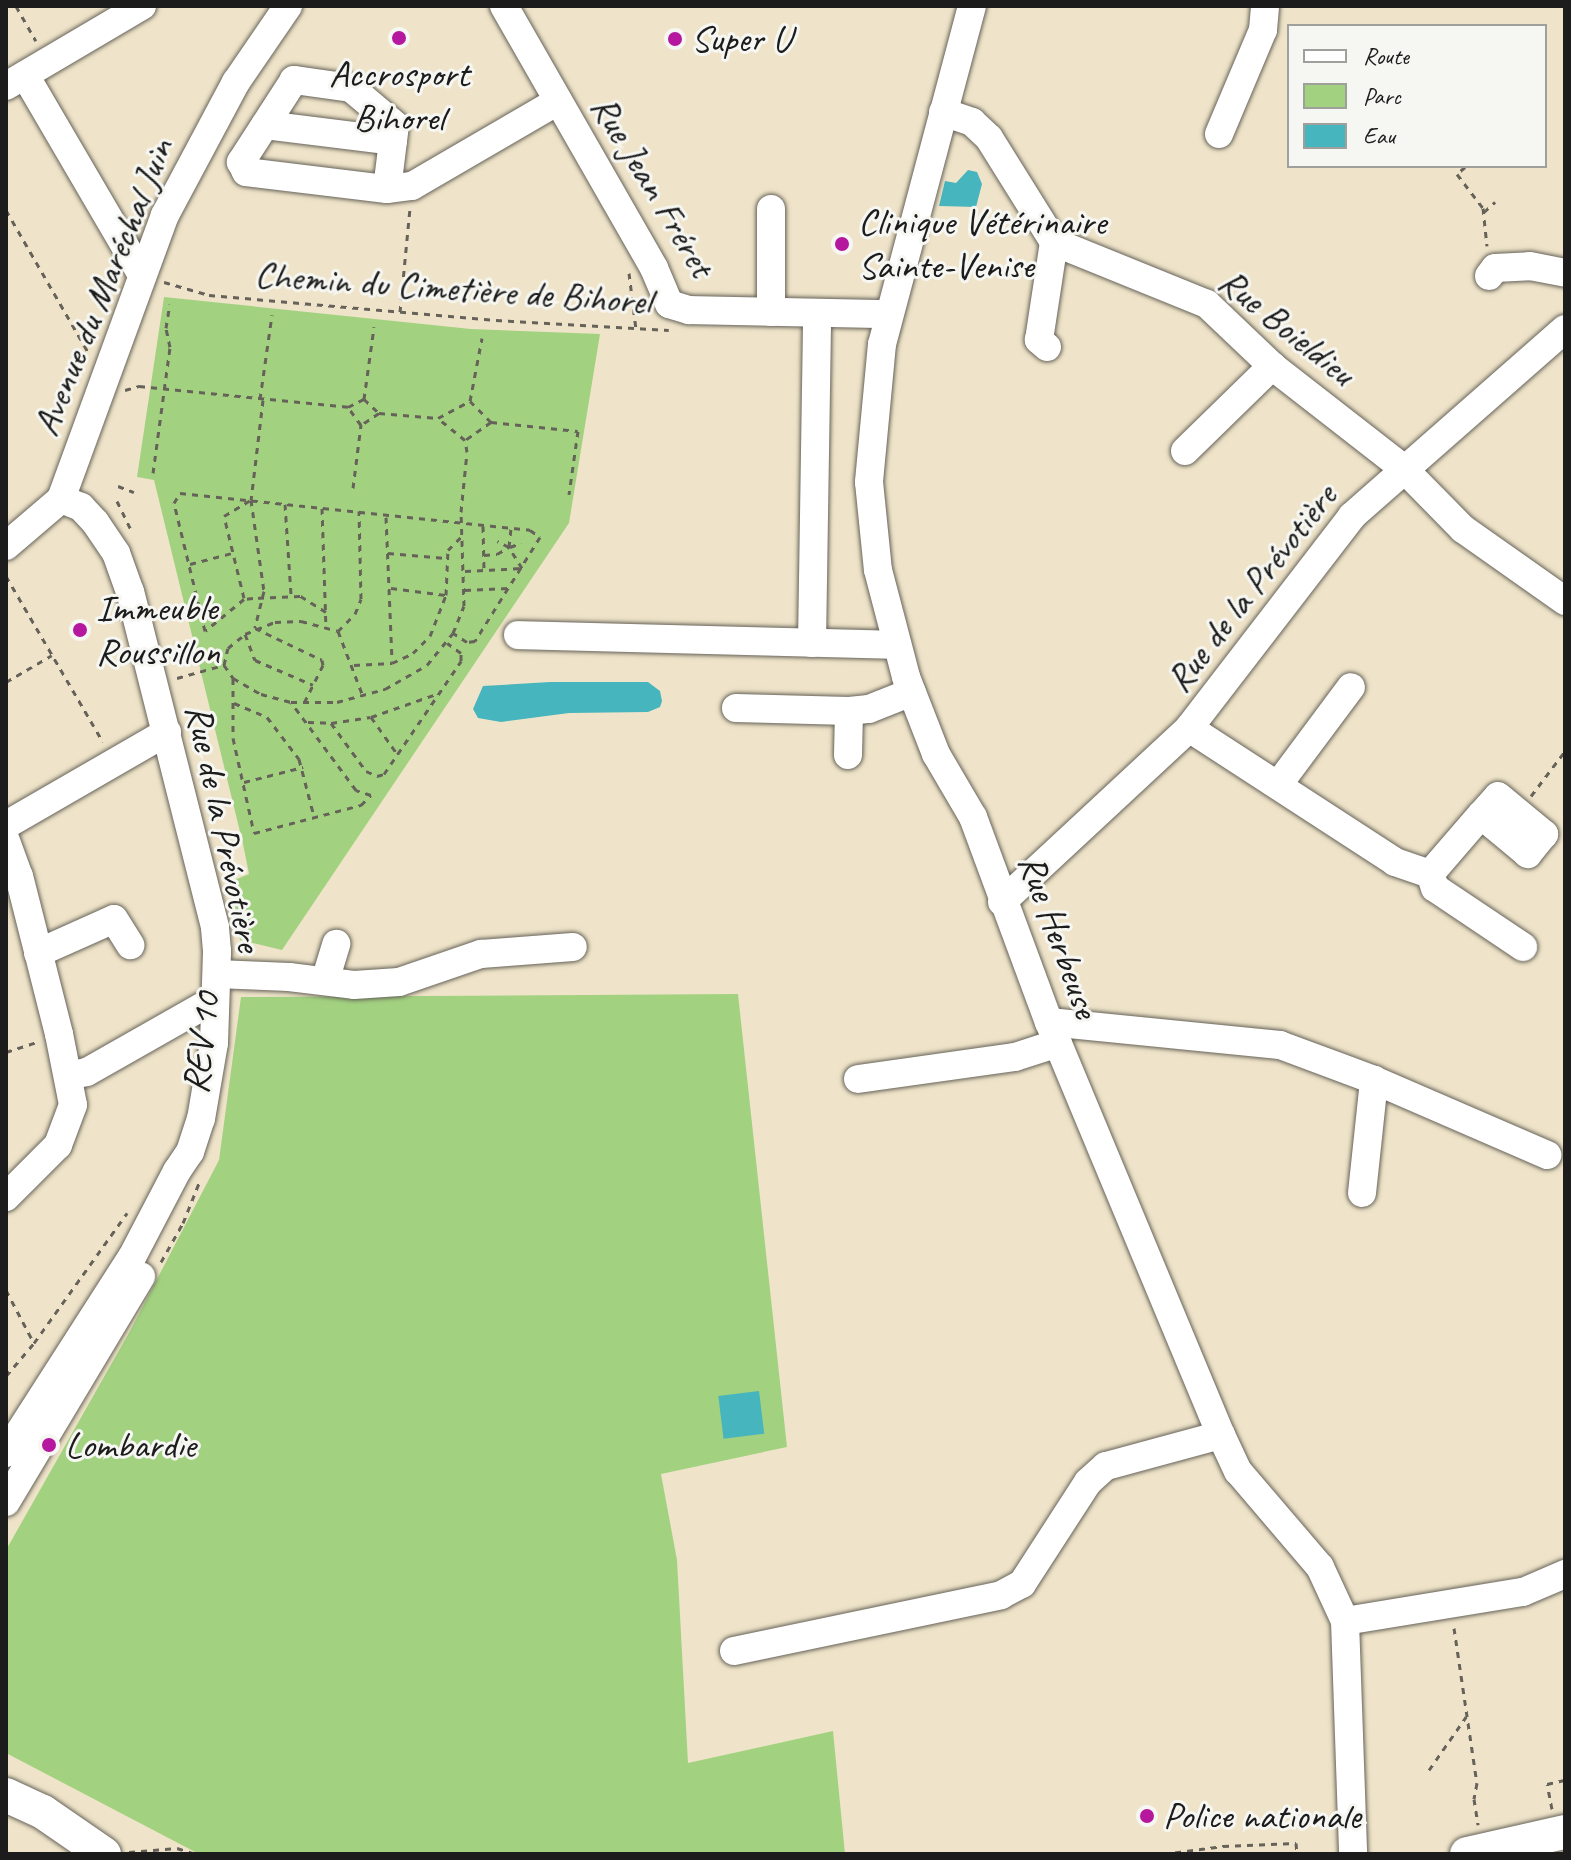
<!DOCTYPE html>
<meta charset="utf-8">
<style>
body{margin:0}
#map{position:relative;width:1571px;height:1860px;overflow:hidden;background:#efe4c9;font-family:Caveat,sans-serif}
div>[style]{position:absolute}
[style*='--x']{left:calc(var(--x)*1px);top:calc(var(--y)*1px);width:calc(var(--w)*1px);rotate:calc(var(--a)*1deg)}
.green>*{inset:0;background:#a2d280}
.water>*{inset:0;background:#46b5bd;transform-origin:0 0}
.path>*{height:3px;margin-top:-1.5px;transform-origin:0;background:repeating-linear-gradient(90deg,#666259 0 6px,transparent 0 12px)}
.roads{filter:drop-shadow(0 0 2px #666259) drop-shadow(0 0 2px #666259)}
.minor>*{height:28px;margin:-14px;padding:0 14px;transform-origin:14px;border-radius:14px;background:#fff}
.major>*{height:34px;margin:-17px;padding:0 17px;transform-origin:17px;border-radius:17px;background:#fff}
.dots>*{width:22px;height:22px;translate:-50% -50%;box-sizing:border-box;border:4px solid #f6f6f2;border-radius:50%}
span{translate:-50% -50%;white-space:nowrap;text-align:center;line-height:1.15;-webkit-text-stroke:6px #f6f6f2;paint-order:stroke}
.poi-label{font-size:38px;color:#1c1c1c}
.left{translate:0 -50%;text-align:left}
.street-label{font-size:38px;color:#1c1c1c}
.frame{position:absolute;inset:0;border:8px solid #1c1c1c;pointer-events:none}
.legend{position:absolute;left:1287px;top:24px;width:260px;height:144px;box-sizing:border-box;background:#f6f6f2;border:2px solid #9f9f9c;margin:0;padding:10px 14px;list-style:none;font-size:24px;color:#1c1c1c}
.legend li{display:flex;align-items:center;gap:16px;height:40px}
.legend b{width:40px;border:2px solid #9f9f9c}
</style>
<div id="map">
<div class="green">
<div style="clip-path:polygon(164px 297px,471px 329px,600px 334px,569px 523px,282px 950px,240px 940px,227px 883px,249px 874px,243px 844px,154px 480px,137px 477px)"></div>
<div style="clip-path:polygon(738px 994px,787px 1447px,661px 1474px,677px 1560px,688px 1763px,833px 1731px,845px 1854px,199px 1854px,6px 1753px,6px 1550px,130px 1331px,219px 1160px,241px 997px)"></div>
</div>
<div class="water">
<div style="clip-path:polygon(968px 170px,977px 172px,982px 184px,976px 207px,939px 206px,945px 181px,956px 183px)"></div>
<div style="clip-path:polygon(550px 682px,648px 682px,660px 691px,662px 701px,660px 707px,648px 712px,569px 713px,501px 722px,478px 718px,473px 709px,483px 686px)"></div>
<div style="left:759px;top:1391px;width:43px;height:41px;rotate:83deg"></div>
</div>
<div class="path">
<div style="--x:16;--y:6;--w:40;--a:60.3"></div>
<div style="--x:1465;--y:167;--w:11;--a:139"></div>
<div style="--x:1457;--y:174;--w:43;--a:52.6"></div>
<div style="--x:1483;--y:208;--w:38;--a:84"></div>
<div style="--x:6;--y:210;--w:164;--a:60"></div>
<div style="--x:1484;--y:212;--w:15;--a:-42"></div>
<div style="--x:629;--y:273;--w:56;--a:82.9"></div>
<div style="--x:164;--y:282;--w:47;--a:16.1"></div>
<div style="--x:209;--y:295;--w:288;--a:5"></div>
<div style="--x:496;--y:320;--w:173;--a:3.3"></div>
<div style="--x:400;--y:312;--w:103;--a:-84.5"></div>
<div style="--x:125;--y:390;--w:15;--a:-16"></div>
<div style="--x:139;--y:386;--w:210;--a:5.7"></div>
<div style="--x:260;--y:399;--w:85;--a:-81.9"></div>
<div style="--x:364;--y:399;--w:73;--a:-82.1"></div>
<div style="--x:263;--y:400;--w:101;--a:96.8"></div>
<div style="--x:251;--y:500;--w:92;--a:81.9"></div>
<div style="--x:264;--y:591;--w:38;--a:104"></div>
<div style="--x:255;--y:628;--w:74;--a:25.5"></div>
<div style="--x:322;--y:660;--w:5;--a:79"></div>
<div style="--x:323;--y:665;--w:42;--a:116.6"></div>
<div style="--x:470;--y:401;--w:64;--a:-79.2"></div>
<div style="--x:379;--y:413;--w:59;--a:4.8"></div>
<div style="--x:491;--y:422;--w:32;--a:145"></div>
<div style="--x:465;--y:440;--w:35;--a:-141"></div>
<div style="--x:438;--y:418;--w:36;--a:-28"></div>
<div style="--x:470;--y:401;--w:30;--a:45"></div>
<div style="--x:491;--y:422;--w:87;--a:5.9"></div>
<div style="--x:578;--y:431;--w:64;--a:98.1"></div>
<div style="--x:153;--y:473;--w:127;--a:-82.3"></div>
<div style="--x:170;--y:347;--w:19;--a:-102"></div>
<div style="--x:166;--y:328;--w:24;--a:-81"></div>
<div style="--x:118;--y:486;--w:17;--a:21"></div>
<div style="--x:353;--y:488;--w:64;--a:-82.8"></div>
<div style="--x:361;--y:425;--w:22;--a:-126"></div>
<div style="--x:348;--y:407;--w:18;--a:-27"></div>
<div style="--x:364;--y:399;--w:21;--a:43"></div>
<div style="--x:379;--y:413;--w:22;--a:146"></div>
<div style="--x:117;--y:501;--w:34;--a:64"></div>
<div style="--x:285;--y:504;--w:91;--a:86.2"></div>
<div style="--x:322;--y:508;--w:120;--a:88.1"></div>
<div style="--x:386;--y:517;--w:144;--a:87.6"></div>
<div style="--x:483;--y:526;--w:44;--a:88.7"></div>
<div style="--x:510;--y:547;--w:12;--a:-20"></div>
<div style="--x:388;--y:553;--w:58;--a:4.9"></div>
<div style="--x:484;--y:555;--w:13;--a:-4"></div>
<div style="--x:497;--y:554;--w:14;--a:-30"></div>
<div style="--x:509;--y:547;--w:19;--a:-84"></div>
<div style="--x:190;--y:564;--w:43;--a:-14.7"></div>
<div style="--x:465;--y:571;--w:57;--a:-3"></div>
<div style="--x:522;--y:568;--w:25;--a:-122"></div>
<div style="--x:509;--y:547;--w:13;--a:-153"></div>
<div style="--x:6;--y:576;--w:192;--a:59.7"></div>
<div style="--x:391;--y:588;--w:55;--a:7.3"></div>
<div style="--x:465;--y:590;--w:44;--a:-2.6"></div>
<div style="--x:244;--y:598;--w:84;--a:-103.7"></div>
<div style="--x:224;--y:516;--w:31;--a:-31"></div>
<div style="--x:326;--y:612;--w:31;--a:-148"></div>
<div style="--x:300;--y:596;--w:47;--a:177.6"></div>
<div style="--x:253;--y:598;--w:9;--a:174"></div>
<div style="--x:244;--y:599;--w:50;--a:140.6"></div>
<div style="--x:205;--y:631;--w:132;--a:-103.6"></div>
<div style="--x:174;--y:503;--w:12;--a:-59"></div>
<div style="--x:180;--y:493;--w:352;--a:6"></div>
<div style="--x:530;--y:530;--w:12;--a:35"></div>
<div style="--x:540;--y:537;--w:123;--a:122"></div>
<div style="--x:475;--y:641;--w:8;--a:173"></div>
<div style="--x:467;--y:642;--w:17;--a:-147"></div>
<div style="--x:338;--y:631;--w:24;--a:-45"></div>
<div style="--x:355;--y:614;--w:16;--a:-68"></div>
<div style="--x:361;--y:599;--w:88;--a:-91.3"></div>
<div style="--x:245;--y:634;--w:28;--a:69"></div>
<div style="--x:255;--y:660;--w:63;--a:23.3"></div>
<div style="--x:224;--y:665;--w:17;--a:-77"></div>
<div style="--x:228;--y:648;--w:22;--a:-39"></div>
<div style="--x:245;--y:634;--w:32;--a:-22"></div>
<div style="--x:275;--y:622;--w:26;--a:-2"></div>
<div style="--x:301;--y:621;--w:38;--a:15"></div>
<div style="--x:338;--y:631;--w:70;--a:69"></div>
<div style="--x:354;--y:665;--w:38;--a:-3"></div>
<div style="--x:392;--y:663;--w:23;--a:-25"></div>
<div style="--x:413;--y:653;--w:24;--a:-45"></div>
<div style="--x:430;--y:636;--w:44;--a:-68.7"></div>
<div style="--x:446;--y:595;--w:45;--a:-87.5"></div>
<div style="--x:448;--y:550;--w:21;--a:-45"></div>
<div style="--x:177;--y:678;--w:49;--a:-15.5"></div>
<div style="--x:224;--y:665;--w:16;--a:55"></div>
<div style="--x:233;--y:678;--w:32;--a:30"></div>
<div style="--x:261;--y:694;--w:31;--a:15"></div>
<div style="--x:291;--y:702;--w:46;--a:0"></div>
<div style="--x:337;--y:702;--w:50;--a:-15.2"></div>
<div style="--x:385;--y:689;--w:48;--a:-29.7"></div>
<div style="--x:427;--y:665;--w:41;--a:-50.9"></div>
<div style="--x:453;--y:633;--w:29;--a:-68"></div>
<div style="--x:464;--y:606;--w:94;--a:-91.8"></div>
<div style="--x:461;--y:512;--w:60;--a:-84.3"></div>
<div style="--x:467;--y:452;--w:12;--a:-99"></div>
<div style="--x:233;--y:678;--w:60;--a:90"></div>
<div style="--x:233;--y:738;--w:97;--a:77.5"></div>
<div style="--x:254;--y:833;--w:111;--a:-14.7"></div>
<div style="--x:361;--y:805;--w:14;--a:-45"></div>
<div style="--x:371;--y:795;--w:16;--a:-162"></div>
<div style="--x:356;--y:790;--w:109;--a:-126.5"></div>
<div style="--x:6;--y:682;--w:53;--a:-30.4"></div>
<div style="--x:234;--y:703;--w:36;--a:23"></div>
<div style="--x:267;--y:717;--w:53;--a:52.7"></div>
<div style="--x:299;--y:759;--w:59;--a:75.3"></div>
<div style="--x:371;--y:717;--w:47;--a:54.6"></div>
<div style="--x:308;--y:722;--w:23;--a:2"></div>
<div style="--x:331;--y:723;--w:40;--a:-8.5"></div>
<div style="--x:371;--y:717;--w:72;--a:-19.4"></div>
<div style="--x:331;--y:723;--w:59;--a:53.9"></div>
<div style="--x:366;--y:771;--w:12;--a:24"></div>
<div style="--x:377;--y:776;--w:7;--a:-16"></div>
<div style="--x:384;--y:774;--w:137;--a:-55.7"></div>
<div style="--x:461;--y:661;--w:8;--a:-90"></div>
<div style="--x:461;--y:653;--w:17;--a:-144"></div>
<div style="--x:244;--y:782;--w:61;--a:-14.3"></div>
<div style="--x:1531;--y:796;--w:56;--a:-52.9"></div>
<div style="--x:6;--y:1052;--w:33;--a:-18"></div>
<div style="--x:161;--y:1262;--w:45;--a:-60.6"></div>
<div style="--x:183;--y:1223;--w:43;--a:-68.2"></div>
<div style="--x:6;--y:1290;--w:60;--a:62.2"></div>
<div style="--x:6;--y:1376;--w:43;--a:-49.7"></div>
<div style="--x:34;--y:1343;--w:160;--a:-54.4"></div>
<div style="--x:1454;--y:1628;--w:157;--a:81.6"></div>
<div style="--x:1477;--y:1783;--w:16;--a:101"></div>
<div style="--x:1474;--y:1799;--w:26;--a:81"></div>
<div style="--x:1429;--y:1770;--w:65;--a:-55.1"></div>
<div style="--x:1552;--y:1809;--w:25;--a:-101"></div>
<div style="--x:1547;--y:1784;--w:18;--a:-13"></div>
<div style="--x:129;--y:1852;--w:48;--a:-4.8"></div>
<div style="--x:177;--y:1848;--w:20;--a:18"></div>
<div style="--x:1163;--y:1854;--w:61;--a:-7.6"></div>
<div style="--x:1223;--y:1846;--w:73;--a:-2.4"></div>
<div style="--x:1296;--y:1843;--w:11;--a:85"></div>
</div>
<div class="roads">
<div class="minor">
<div style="--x:504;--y:6;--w:302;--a:60.2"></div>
<div style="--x:654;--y:268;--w:39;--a:67"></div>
<div style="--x:669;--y:304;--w:21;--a:17"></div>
<div style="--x:689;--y:310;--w:199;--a:1.2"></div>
<div style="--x:972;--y:6;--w:350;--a:104.9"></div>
<div style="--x:882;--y:344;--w:139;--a:95.4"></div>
<div style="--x:869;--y:482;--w:88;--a:84.2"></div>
<div style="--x:878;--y:570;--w:111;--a:75.3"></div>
<div style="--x:906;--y:677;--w:83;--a:68.7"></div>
<div style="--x:936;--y:754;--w:73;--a:59.6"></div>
<div style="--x:973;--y:817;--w:219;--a:69.7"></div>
<div style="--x:1049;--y:1022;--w:447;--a:67.4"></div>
<div style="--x:1221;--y:1435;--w:40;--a:65"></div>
<div style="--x:1238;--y:1471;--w:126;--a:49.5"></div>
<div style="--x:1320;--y:1567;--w:60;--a:65.2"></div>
<div style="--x:1345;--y:1621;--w:233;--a:88"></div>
<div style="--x:25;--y:75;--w:232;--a:59.7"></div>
<div style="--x:6;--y:86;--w:158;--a:-30.5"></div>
<div style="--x:943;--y:112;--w:31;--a:19"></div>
<div style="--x:972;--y:122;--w:23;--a:43"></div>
<div style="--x:989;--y:138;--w:123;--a:58"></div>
<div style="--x:1054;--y:242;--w:165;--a:22.1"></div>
<div style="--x:1207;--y:304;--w:90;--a:43.6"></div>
<div style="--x:1272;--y:366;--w:166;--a:37.9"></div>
<div style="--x:1403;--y:468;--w:86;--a:45.5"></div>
<div style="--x:1463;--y:529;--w:125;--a:35.2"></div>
<div style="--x:265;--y:125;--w:129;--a:7.1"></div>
<div style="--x:1219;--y:134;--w:113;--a:-67.1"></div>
<div style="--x:1263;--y:30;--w:24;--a:-85"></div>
<div style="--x:387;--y:189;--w:64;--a:-82.9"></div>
<div style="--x:395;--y:125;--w:57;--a:-139.9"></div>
<div style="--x:351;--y:88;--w:58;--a:-172"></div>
<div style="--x:294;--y:80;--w:98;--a:122.9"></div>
<div style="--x:241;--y:162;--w:11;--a:63"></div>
<div style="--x:246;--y:172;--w:142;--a:6.9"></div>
<div style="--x:387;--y:189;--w:25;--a:-7"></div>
<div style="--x:412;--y:186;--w:169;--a:-30.2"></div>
<div style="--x:771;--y:209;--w:103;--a:90"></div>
<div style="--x:1489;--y:276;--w:10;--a:-53"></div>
<div style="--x:1495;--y:268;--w:35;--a:-3"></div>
<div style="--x:1530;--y:266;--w:36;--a:11"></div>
<div style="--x:1047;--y:347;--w:11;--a:-139"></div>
<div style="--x:1039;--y:340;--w:99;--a:-81.3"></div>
<div style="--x:1185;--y:451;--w:122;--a:-44.3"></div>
<div style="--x:6;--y:546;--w:72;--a:-40.5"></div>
<div style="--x:61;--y:499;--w:302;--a:-69.9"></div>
<div style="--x:165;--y:215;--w:151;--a:-61.9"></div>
<div style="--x:236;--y:82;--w:92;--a:-55.6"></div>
<div style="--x:518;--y:635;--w:379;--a:1.5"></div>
<div style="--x:812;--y:643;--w:330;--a:-89.1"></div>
<div style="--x:736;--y:708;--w:113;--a:1.5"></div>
<div style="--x:849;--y:711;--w:44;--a:91.3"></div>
<div style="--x:849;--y:711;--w:20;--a:-6"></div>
<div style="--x:869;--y:709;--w:46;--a:-21.6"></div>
<div style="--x:1189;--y:728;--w:246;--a:33"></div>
<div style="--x:1395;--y:862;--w:37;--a:19"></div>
<div style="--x:1430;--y:874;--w:78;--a:-49.2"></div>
<div style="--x:1481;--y:815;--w:25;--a:-48"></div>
<div style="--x:1498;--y:796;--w:60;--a:39.6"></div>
<div style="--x:1544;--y:834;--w:26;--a:129"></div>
<div style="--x:1528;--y:854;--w:61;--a:-140.3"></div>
<div style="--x:1278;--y:785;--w:122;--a:-53.3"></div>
<div style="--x:6;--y:825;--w:186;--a:-30"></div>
<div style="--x:6;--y:841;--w:37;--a:70"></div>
<div style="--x:19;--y:876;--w:163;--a:75.8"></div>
<div style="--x:59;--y:1034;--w:72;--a:78.8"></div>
<div style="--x:73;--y:1105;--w:43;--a:110.6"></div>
<div style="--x:58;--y:1145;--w:74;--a:135"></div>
<div style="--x:1430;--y:874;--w:15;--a:70"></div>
<div style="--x:1435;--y:888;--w:106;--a:33.8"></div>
<div style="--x:1002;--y:902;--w:255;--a:-42.9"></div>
<div style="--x:1189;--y:728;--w:267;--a:-52.4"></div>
<div style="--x:1352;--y:516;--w:283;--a:-41.3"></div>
<div style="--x:38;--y:953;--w:83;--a:-24.1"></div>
<div style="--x:114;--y:919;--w:31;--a:58"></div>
<div style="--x:217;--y:974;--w:72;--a:2.4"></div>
<div style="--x:289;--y:977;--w:65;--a:7"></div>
<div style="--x:354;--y:985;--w:45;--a:-3.8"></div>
<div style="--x:399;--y:982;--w:87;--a:-18.9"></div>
<div style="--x:481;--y:954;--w:92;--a:-4.4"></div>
<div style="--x:325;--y:981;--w:39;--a:-73"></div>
<div style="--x:1049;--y:1022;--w:232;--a:5.7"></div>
<div style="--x:1280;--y:1045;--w:100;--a:20.4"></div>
<div style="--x:1374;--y:1080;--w:189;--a:23.4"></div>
<div style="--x:69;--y:1076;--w:18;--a:-13"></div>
<div style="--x:87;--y:1072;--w:133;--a:-29.6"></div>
<div style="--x:858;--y:1079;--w:159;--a:-8"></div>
<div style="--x:1015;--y:1057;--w:45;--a:-18"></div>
<div style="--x:1362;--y:1193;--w:114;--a:-83.9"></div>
<div style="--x:6;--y:1453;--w:233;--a:-57.3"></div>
<div style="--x:132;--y:1257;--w:97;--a:-62.4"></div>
<div style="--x:177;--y:1171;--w:23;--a:-56"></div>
<div style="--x:190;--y:1152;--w:35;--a:-72"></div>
<div style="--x:201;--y:1119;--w:77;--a:-80.3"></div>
<div style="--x:214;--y:1043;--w:92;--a:-88.1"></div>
<div style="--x:217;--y:951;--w:24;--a:-95"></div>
<div style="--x:215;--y:927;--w:346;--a:-104.2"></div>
<div style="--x:130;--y:592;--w:41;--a:-109.7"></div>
<div style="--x:116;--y:553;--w:37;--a:-124"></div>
<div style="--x:95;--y:522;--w:21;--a:-133"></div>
<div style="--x:81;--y:507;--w:22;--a:-158"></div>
<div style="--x:6;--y:1502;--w:263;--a:-59.1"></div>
<div style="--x:1345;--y:1621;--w:180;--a:-9.3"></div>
<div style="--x:1523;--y:1592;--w:46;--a:-23.2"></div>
<div style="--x:734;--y:1651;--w:273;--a:-11.8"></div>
<div style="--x:1001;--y:1595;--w:24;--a:-28"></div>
<div style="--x:1022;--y:1584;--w:121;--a:-57.1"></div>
<div style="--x:1088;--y:1482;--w:24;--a:-42"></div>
<div style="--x:1106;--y:1466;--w:119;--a:-15.1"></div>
</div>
<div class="major">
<div style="--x:6;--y:1795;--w:41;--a:24.7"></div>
<div style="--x:43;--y:1812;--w:74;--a:34.5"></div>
<div style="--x:1467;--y:1854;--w:100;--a:-12.7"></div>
</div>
</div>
<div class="dots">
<div style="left:399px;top:38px;background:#b5179e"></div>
<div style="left:675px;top:39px;background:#b5179e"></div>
<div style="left:842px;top:244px;background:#b5179e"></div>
<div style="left:80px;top:630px;background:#b5179e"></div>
<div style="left:49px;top:1445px;background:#b5179e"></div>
<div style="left:1147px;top:1816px;background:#b5179e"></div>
</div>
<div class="poi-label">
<span class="left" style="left:691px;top:39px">Super U</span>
<span style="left:399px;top:96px">Accrosport<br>Bihorel</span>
<span class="left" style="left:858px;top:244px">Clinique Vétérinaire<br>Sainte-Venise</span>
<span class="left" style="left:96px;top:630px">Immeuble<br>Roussillon</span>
<span class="left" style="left:65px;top:1445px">Lombardie</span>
<span class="left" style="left:1163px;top:1816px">Police nationale</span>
</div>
<div class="street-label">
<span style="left:653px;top:186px;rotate:59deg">Rue Jean Fréret</span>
<span style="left:103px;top:287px;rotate:-68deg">Avenue du Maréchal Juin</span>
<span style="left:453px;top:288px;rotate:4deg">Chemin du Cimetière de Bihorel</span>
<span style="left:1287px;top:327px;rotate:39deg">Rue Boieldieu</span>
<span style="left:1251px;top:588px;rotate:-52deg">Rue de la Prévotière</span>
<span style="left:224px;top:828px;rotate:78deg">Rue de la Prévotière</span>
<span style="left:1059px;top:936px;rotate:70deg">Rue Herbeuse</span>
<span style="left:201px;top:1043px;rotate:-83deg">REV 10</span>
</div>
<div class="frame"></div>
<ul class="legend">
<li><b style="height:10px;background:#fff"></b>Route</li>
<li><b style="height:22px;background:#a2d280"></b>Parc</li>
<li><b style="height:22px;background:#46b5bd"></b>Eau</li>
</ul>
</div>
